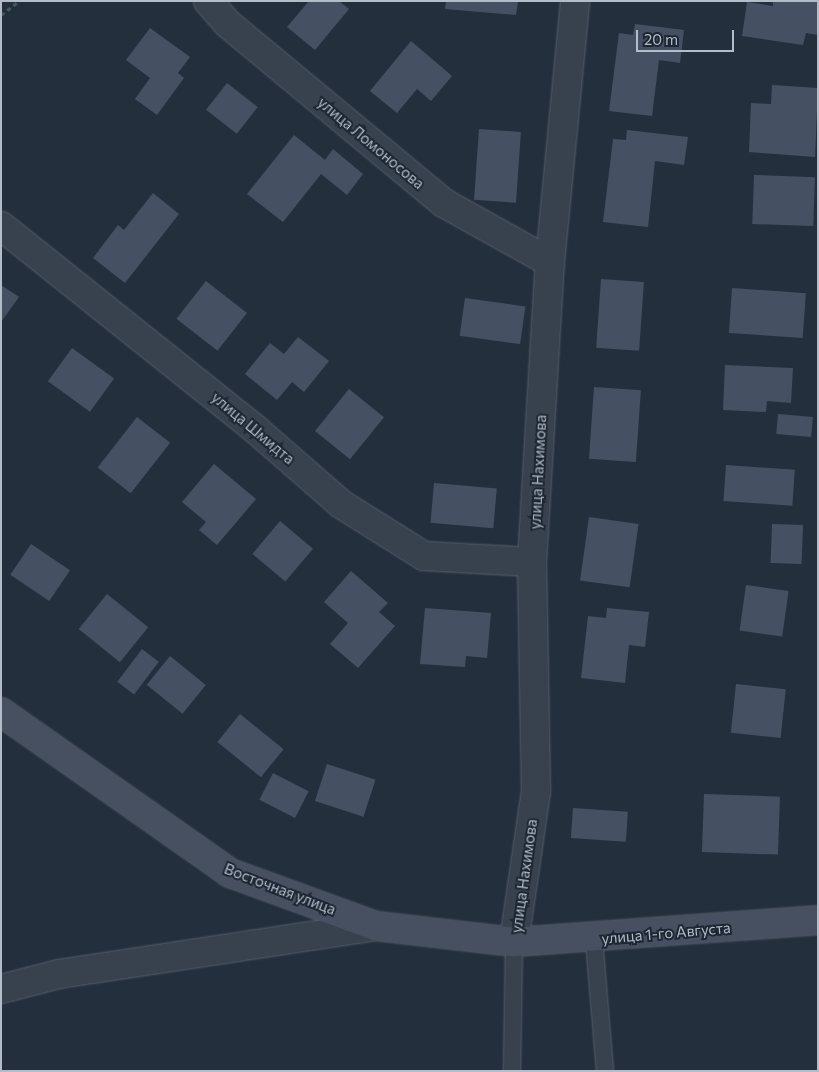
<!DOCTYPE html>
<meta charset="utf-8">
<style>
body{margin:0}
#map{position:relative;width:819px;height:1072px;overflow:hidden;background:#242f3e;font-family:Commissioner,sans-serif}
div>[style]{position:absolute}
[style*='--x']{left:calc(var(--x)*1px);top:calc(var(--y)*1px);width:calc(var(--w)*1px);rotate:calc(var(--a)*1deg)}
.building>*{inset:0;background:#455162;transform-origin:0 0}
.path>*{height:3px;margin-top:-1.5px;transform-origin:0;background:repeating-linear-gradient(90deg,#44595c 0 4px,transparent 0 8px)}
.roads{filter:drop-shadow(0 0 1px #565f6c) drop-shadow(0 0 1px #565f6c)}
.lane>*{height:16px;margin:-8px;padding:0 8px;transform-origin:8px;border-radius:8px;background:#38414e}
.street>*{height:28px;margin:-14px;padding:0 14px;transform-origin:14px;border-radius:14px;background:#38414e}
.secondary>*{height:28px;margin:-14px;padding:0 14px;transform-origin:14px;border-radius:14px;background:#465061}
span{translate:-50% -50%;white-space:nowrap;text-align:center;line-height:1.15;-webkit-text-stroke:4px #1d2633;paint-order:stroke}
.street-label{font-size:15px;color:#b4bcc9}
.frame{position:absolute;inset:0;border:2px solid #b4bcc9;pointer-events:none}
.scale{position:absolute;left:636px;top:30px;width:98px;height:22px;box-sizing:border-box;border:2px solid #b4bcc9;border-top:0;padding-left:6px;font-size:15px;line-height:18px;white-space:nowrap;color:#b4bcc9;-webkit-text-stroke:4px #1d2633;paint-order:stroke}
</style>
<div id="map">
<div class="building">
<div style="clip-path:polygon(309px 1px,339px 1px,349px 9px,315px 50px,287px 27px)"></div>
<div style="clip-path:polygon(446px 1px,518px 1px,516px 15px,445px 9px)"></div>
<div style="clip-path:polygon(773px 1px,818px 1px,818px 35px,806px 33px,803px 45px,742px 36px,747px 2px,773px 6px)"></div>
<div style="clip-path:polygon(635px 24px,684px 30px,680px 63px,659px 60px,652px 116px,609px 111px,619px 33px,633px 35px)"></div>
<div style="clip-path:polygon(150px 28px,190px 57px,178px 73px,184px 78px,157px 115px,135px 99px,150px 78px,126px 60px)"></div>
<div style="clip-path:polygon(411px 41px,452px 76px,431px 101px,417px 89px,397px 113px,370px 91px)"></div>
<div style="left:227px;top:83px;width:39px;height:34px;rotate:38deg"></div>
<div style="clip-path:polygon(772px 85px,818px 88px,815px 157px,749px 152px,751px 103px,771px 104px)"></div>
<div style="left:479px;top:129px;width:42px;height:71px;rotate:4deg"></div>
<div style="clip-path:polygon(627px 130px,688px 137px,684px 165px,655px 161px,648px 227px,603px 222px,613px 139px,626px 140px)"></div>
<div style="clip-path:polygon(294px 135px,325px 160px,333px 149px,363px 174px,347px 195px,321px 174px,283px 222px,247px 194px)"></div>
<div style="left:754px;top:175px;width:61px;height:49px;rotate:2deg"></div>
<div style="clip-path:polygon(153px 193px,179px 214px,125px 283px,93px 258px,118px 225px,124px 230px)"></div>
<div style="left:601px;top:279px;width:43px;height:69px;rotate:4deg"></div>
<div style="left:206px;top:281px;width:52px;height:48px;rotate:38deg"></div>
<div style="clip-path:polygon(1px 285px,19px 297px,1px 322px)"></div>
<div style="left:732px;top:288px;width:74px;height:45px;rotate:4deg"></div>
<div style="left:465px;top:298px;width:61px;height:38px;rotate:8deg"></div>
<div style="clip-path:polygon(298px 337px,329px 361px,304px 392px,292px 382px,277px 400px,245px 374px,270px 343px,284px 354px)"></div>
<div style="left:72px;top:348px;width:52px;height:41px;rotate:36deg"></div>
<div style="clip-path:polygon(725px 365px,793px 368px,791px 403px,767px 401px,766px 412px,723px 410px)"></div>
<div style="left:594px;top:387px;width:47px;height:72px;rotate:4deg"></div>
<div style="left:349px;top:389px;width:45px;height:54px;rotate:39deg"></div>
<div style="left:778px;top:414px;width:35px;height:20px;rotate:5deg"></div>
<div style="left:137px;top:417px;width:42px;height:64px;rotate:38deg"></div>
<div style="clip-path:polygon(214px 464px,256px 499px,217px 545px,199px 530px,206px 522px,182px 502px)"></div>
<div style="left:726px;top:465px;width:69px;height:36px;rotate:4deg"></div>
<div style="left:434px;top:483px;width:63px;height:40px;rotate:5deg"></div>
<div style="left:589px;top:517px;width:50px;height:64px;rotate:8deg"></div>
<div style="left:280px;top:521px;width:43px;height:43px;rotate:40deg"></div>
<div style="left:772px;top:524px;width:31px;height:39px;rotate:2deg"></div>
<div style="left:31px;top:544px;width:47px;height:37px;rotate:34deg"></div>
<div style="clip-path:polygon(351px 571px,388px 603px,379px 612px,395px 626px,358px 668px,330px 644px,348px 623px,324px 602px)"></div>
<div style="left:746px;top:585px;width:43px;height:46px;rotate:8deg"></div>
<div style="left:107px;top:594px;width:53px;height:45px;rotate:39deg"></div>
<div style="clip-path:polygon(425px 608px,491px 613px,487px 658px,466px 656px,465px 667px,420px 664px)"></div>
<div style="clip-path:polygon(607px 608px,649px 612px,645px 647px,629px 645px,625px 683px,581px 678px,588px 616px,606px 618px)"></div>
<div style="left:142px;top:649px;width:21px;height:41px;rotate:37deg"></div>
<div style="left:170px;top:656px;width:46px;height:37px;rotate:39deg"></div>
<div style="left:736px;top:684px;width:50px;height:49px;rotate:6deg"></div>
<div style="left:240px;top:714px;width:56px;height:36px;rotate:39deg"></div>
<div style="left:327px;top:764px;width:51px;height:39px;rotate:18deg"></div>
<div style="left:273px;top:773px;width:40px;height:30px;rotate:27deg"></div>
<div style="left:704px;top:794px;width:76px;height:58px;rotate:2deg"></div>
<div style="left:573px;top:808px;width:55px;height:30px;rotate:4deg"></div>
</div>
<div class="path">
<div style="--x:1;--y:15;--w:23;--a:-38"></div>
</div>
<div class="roads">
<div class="lane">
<div style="--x:594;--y:940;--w:131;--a:85.2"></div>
<div style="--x:512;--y:1071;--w:129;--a:-89.1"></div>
</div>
<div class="street">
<div style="--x:208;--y:1;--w:29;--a:49"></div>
<div style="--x:227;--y:23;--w:282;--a:39.7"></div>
<div style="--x:444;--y:203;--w:121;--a:29.1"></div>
<div style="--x:1;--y:226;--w:324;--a:38.6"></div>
<div style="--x:254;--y:428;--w:116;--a:41.1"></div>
<div style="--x:341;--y:504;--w:98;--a:32.1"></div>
<div style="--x:424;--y:556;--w:108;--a:3.2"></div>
<div style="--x:514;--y:942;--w:152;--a:-81.7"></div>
<div style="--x:536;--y:792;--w:230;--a:-91"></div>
<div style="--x:532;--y:562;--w:301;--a:-86.6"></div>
<div style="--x:550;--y:262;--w:262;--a:-84.5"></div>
<div style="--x:1;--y:989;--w:60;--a:-14.5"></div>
<div style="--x:59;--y:974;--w:321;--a:-8.6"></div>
</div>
<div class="secondary">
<div style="--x:1;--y:712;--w:280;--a:35.1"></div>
<div style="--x:230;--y:873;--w:155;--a:20"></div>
<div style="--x:376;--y:926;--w:139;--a:6.6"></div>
<div style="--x:514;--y:942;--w:305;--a:-4.1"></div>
</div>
</div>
<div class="street-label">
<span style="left:371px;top:143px;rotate:40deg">улица Ломоносова</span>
<span style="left:253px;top:428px;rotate:40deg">улица Шмидта</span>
<span style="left:538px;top:472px;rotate:-87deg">улица Нахимова</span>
<span style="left:524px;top:876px;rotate:-82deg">улица Нахимова</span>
<span style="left:280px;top:889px;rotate:21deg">Восточная улица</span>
<span style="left:666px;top:933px;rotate:-5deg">улица 1-го Августа</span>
</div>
<div class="frame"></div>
<div class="scale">20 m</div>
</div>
